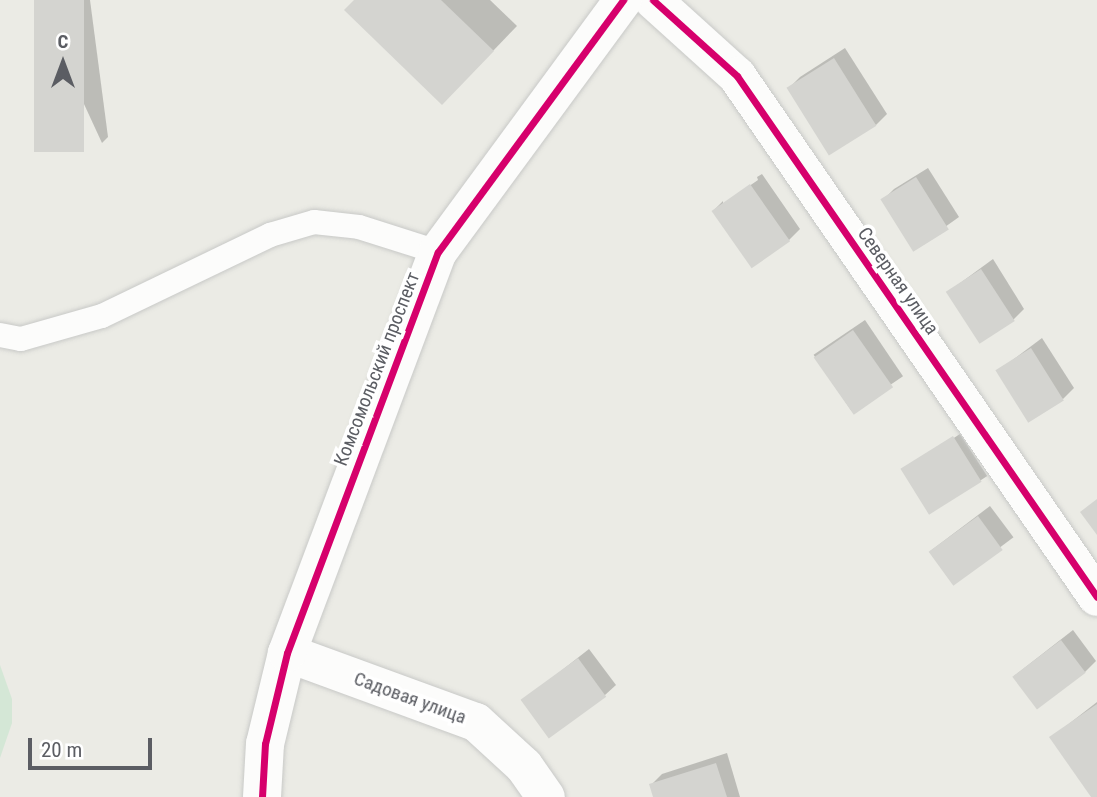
<!DOCTYPE html>
<meta charset="utf-8">
<style>
body{margin:0}
#map{position:relative;width:1097px;height:797px;overflow:hidden;background:#ebebe5;font-family:"Roboto Condensed",sans-serif}
div>[style]{position:absolute}
[style*='--x']{left:calc(var(--x)*1px);top:calc(var(--y)*1px);width:calc(var(--w)*1px);rotate:calc(var(--a)*1deg)}
.green>*{inset:0;background:#d4e7d6}
.shadow>*{inset:0;background:#0003;transform-origin:0 0}
.building>*{inset:0;background:#d4d4d0;transform-origin:0 0}
.roads{filter:drop-shadow(0 0 2px #c8c9c7) drop-shadow(0 0 2px #c8c9c7)}
.lane>*{height:24px;margin:-12px;padding:0 12px;transform-origin:12px;border-radius:12px;background:#fcfcfb}
.street>*{height:38px;margin:-19px;padding:0 19px;transform-origin:19px;border-radius:19px;background:#fcfcfb}
.cycleway>*{height:7px;margin:-3.5px;padding:0 3.5px;transform-origin:3.5px;border-radius:3.5px;background:#d6006c}
span{translate:-50% -50%;white-space:nowrap;text-align:center;line-height:1.15;-webkit-text-stroke:7px #fff;paint-order:stroke}
.street-label{font-size:19px;color:#5b5d63}
.north{position:absolute;left:28px;top:28px;width:70px;height:70px;-webkit-text-stroke:5px #fff;paint-order:stroke;rotate:0deg;font-size:19px;font-weight:700;line-height:28px;text-align:center;color:#5b5d63}
.north::after{content:'';display:block;margin:auto;width:24px;height:32px;background:#5b5d63;clip-path:polygon(50% 0,100% 100%,50% 72%,0 100%)}
.scale{position:absolute;left:28px;top:738px;width:124px;height:32px;box-sizing:border-box;border:4px solid #5b5d63;border-top:0;padding-left:9px;font-size:21px;line-height:24px;white-space:nowrap;color:#5b5d63;-webkit-text-stroke:5px #fff;paint-order:stroke}
</style>
<div id="map">
<div class="green">
<div style="clip-path:polygon(0 665px,12px 699px,12px 723px,0 758px)"></div>
</div>
<div class="shadow">
<div style="clip-path:polygon(36px 0,90px 0,108px 137px,102px 143px)"></div>
<div style="clip-path:polygon(357px 0,490px 0,517px 26px,467px 78px)"></div>
<div style="clip-path:polygon(845px 48px,887px 114px,876px 125px,789px 88px,800px 77px)"></div>
<div style="clip-path:polygon(928px 168px,959px 217px,914px 249px,883px 200px,894px 189px)"></div>
<div style="clip-path:polygon(762px 174px,800px 229px,789px 240px,713px 211px,723px 201px,723px 204px,758px 180px,757px 177px)"></div>
<div style="clip-path:polygon(993px 259px,1024px 309px,1013px 320px,948px 292px)"></div>
<div style="left:865px;top:320px;width:68px;height:62px;rotate:56deg"></div>
<div style="clip-path:polygon(1042px 338px,1074px 388px,1063px 399px,998px 371px)"></div>
<div style="left:960px;top:434px;width:50px;height:64px;rotate:57deg"></div>
<div style="left:990px;top:506px;width:39px;height:75px;rotate:53deg"></div>
<div style="clip-path:polygon(1073px 630px,1096px 661px,1085px 672px,1014px 676px)"></div>
<div style="clip-path:polygon(589px 649px,616px 685px,605px 695px,524px 700px)"></div>
<div style="clip-path:polygon(1097px 702px,1097px 797px,1094px 797px,1052px 737px)"></div>
<div style="clip-path:polygon(727px 753px,740px 797px,655px 797px,651px 785px,662px 774px)"></div>
</div>
<div class="building">
<div style="left:34px;top:0;width:50px;height:152px"></div>
<div style="clip-path:polygon(354px 0,441px 0,494px 51px,442px 105px,344px 10px)"></div>
<div style="left:834px;top:58px;width:80px;height:56px;rotate:58deg"></div>
<div style="left:916px;top:177px;width:62px;height:42px;rotate:58deg"></div>
<div style="left:750px;top:184px;width:70px;height:47px;rotate:55deg"></div>
<div style="left:981px;top:269px;width:62px;height:42px;rotate:57deg"></div>
<div style="left:853px;top:330px;width:70px;height:48px;rotate:55deg"></div>
<div style="left:1031px;top:348px;width:62px;height:42px;rotate:58deg"></div>
<div style="left:953px;top:436px;width:54px;height:62px;rotate:58deg"></div>
<div style="clip-path:polygon(1097px 499px,1097px 535px,1080px 512px)"></div>
<div style="left:978px;top:516px;width:42px;height:61px;rotate:54deg"></div>
<div style="left:1061px;top:640px;width:41px;height:61px;rotate:53deg"></div>
<div style="left:578px;top:658px;width:48px;height:71px;rotate:54deg"></div>
<div style="clip-path:polygon(1097px 704px,1097px 797px,1091px 797px,1049px 737px)"></div>
<div style="clip-path:polygon(716px 763px,727px 797px,653px 797px,649px 784px)"></div>
</div>
<div class="roads">
<div class="lane">
<div style="--x:0;--y:335;--w:21;--a:11"></div>
<div style="--x:21;--y:339;--w:84;--a:-15.9"></div>
<div style="--x:102;--y:316;--w:187;--a:-25.7"></div>
<div style="--x:270;--y:235;--w:46;--a:-16.5"></div>
<div style="--x:314;--y:222;--w:45;--a:6.3"></div>
<div style="--x:359;--y:227;--w:83;--a:17.6"></div>
</div>
<div class="street">
<div style="--x:653;--y:0;--w:113;--a:42.1"></div>
<div style="--x:737;--y:76;--w:633;--a:55.36"></div>
<div style="--x:287;--y:653;--w:201;--a:20.1"></div>
<div style="--x:476;--y:722;--w:65;--a:42.5"></div>
<div style="--x:524;--y:766;--w:38;--a:55"></div>
<div style="--x:262;--y:797;--w:53;--a:-86.8"></div>
<div style="--x:265;--y:744;--w:94;--a:-76.4"></div>
<div style="--x:287;--y:653;--w:428;--a:-69.4"></div>
<div style="--x:438;--y:252;--w:313;--a:-53.7"></div>
</div>
</div>
<div class="cycleway">
<div style="--x:653;--y:0;--w:113;--a:42.1"></div>
<div style="--x:737;--y:76;--w:633;--a:55.36"></div>
<div style="--x:262;--y:797;--w:53;--a:-86.8"></div>
<div style="--x:265;--y:744;--w:94;--a:-76.4"></div>
<div style="--x:287;--y:653;--w:428;--a:-69.4"></div>
<div style="--x:438;--y:252;--w:313;--a:-53.7"></div>
</div>
<div class="street-label">
<span style="left:898px;top:281px;rotate:55deg">Северная улица</span>
<span style="left:377px;top:369px;rotate:-69deg">Комсомольский проспект</span>
<span style="left:410px;top:698px;rotate:20deg">Садовая улица</span>
</div>
<div class="north">С</div>
<div class="scale">20 m</div>
</div>
